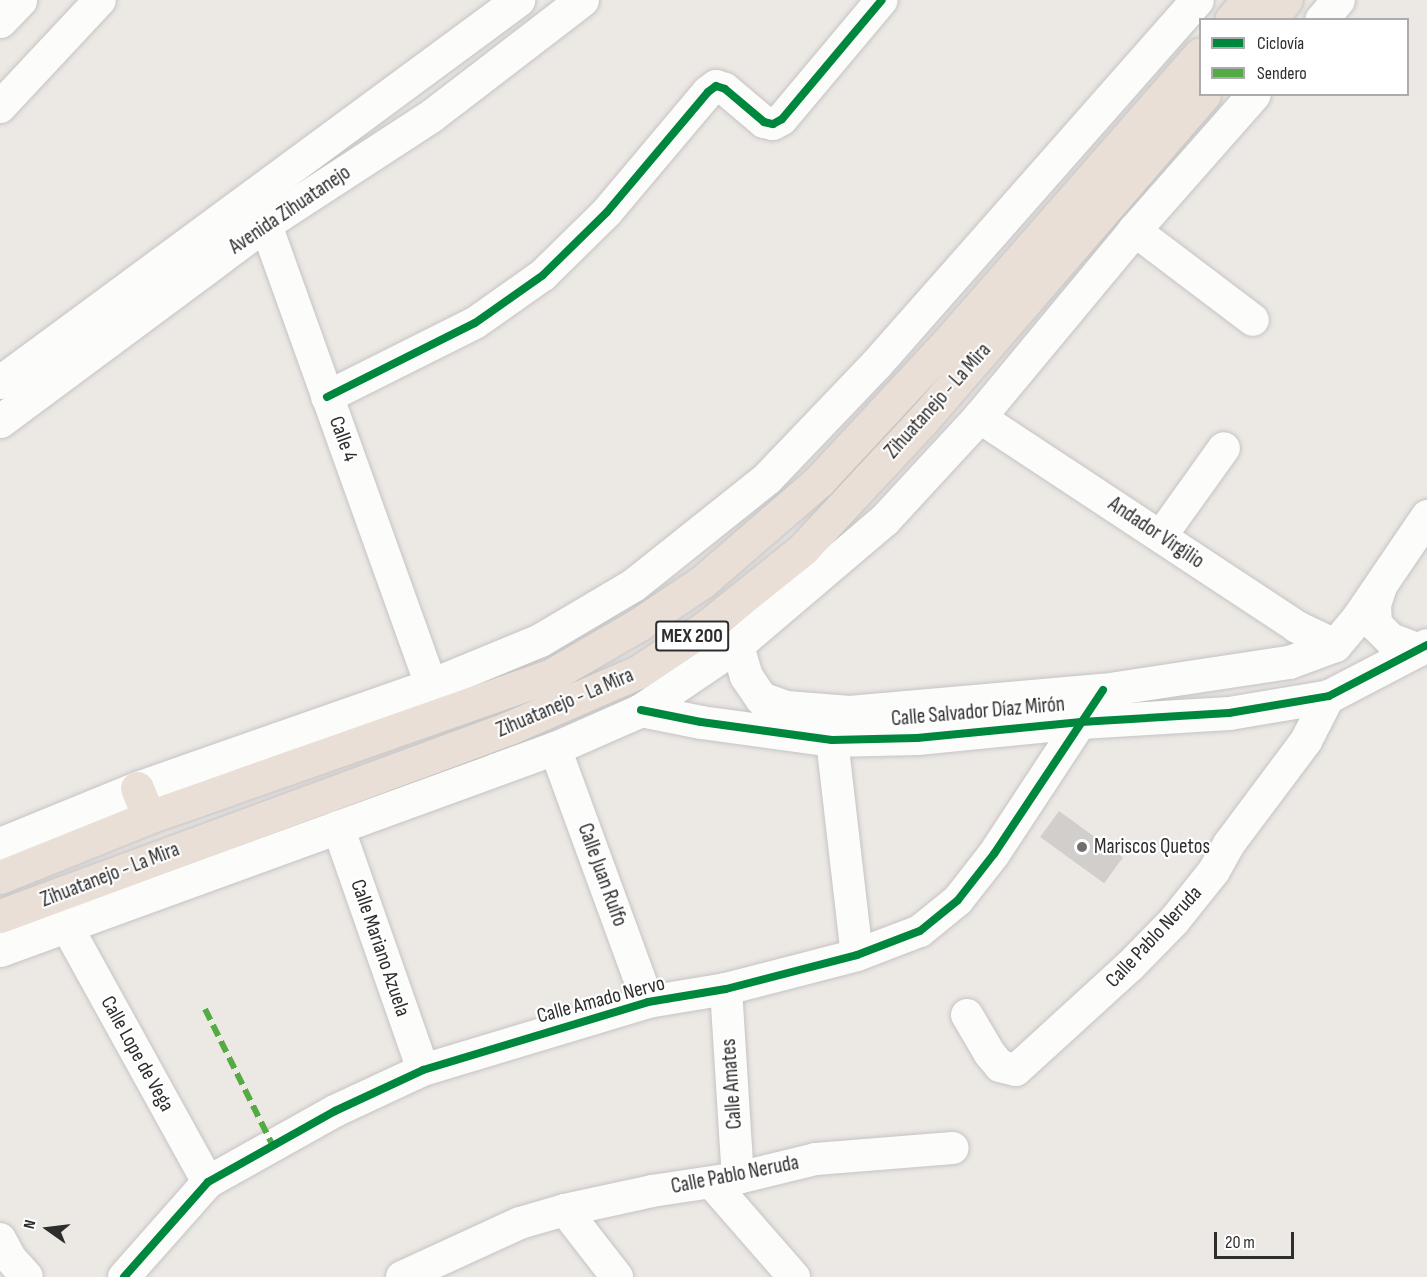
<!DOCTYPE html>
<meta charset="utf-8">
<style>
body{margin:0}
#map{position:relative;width:1427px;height:1277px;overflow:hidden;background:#ece8e4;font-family:"Sofia Sans Condensed",sans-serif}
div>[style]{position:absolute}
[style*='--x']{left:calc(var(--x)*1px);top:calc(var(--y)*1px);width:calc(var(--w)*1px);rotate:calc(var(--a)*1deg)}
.building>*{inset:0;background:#d1cecb;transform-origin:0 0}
.roads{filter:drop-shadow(0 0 2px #c5c4c5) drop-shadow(0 0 2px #c5c4c5)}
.street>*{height:32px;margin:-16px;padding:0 16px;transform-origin:16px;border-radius:16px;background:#fcfcfb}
.secondary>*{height:33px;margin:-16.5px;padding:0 16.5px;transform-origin:16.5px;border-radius:16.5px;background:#fcfcfb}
.highway>*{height:33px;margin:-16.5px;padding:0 16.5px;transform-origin:16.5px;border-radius:16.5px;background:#eadfd6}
.quiet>*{height:6px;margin-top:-3px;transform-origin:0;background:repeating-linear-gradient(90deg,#54ab44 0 12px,transparent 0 18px)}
.cycleway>*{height:8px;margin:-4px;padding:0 4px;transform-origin:4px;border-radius:4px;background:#00873e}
.dots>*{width:16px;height:16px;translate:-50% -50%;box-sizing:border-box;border:3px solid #fff;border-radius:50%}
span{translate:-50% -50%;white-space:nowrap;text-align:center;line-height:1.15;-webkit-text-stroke:4.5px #fff;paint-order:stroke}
.shield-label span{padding:2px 4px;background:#fff;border:2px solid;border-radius:4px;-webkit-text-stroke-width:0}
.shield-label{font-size:20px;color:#2e2e2e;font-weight:700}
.street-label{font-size:21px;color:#2e2e2e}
.poi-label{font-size:21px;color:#2e2e2e}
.left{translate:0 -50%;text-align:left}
.legend{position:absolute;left:1199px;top:18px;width:210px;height:78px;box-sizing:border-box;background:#fff;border:2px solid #ababab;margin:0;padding:8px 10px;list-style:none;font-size:18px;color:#2e2e2e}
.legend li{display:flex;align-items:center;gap:12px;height:30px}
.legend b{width:30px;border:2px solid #ababab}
.north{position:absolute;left:18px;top:1199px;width:60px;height:60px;-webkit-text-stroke:4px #fff;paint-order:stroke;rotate:284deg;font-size:16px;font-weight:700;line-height:24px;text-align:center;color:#2e2e2e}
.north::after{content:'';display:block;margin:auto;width:21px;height:27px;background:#2e2e2e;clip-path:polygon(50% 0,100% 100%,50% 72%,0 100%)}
.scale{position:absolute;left:1214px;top:1232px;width:80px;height:27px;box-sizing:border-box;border:3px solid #2e2e2e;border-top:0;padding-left:8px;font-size:18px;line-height:21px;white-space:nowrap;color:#2e2e2e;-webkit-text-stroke:4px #fff;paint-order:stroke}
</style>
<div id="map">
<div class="building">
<div style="left:1059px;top:811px;width:79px;height:32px;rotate:36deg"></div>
</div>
<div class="roads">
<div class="street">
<div style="--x:0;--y:107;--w:146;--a:-46.9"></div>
<div style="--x:257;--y:200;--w:515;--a:70.26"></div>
<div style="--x:1134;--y:230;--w:149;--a:37.1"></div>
<div style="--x:327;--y:397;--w:165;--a:-26.6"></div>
<div style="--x:475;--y:323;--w:83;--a:-35.2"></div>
<div style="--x:543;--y:275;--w:90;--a:-44.5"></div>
<div style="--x:607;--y:212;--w:157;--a:-49.9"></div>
<div style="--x:708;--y:92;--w:10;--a:-37"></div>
<div style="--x:716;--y:86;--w:9;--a:18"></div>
<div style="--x:725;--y:89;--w:51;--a:40.2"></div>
<div style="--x:764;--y:122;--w:9;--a:13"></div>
<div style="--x:773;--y:124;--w:10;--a:-29"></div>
<div style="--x:782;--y:119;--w:155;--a:-50"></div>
<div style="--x:979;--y:417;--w:381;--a:33.4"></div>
<div style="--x:1297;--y:627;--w:42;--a:25.3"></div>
<div style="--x:1161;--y:536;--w:108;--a:-54.4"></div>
<div style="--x:832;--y:740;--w:216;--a:83.4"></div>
<div style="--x:555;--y:748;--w:270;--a:69.9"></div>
<div style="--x:338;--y:827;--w:257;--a:70.7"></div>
<div style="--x:66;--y:925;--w:294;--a:61.1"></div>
<div style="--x:726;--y:989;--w:189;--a:86.4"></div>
<div style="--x:967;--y:1015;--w:45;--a:59.5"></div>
<div style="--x:990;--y:1054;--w:16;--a:50"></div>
<div style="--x:1000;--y:1066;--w:16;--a:14"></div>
<div style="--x:1016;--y:1070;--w:154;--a:-42.4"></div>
<div style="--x:1130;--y:966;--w:63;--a:-45.6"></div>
<div style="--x:1174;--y:921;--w:64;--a:-51.3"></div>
<div style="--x:1214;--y:871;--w:31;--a:-61"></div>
<div style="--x:1229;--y:844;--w:129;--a:-53.2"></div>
<div style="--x:1306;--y:741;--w:51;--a:-62.9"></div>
<div style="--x:712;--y:1183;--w:125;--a:48.9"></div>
<div style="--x:565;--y:1210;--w:85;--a:52.2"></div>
<div style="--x:0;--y:1239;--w:21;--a:62"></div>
<div style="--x:10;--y:1258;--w:25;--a:48"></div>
<div style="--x:124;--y:1277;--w:127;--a:-48.5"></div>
<div style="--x:208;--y:1182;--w:145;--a:-29.2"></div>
<div style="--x:335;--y:1111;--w:97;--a:-25"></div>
<div style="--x:423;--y:1070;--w:235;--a:-16.8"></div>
<div style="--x:648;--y:1002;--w:79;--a:-9.5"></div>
<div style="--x:726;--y:989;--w:135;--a:-14.5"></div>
<div style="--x:857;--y:955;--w:67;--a:-20.9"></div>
<div style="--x:920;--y:931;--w:49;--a:-39.2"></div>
<div style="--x:958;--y:900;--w:58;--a:-52"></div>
<div style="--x:994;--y:854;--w:178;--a:-56.7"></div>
<div style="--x:402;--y:1277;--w:130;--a:-24.6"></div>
<div style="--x:520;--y:1223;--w:47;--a:-16.1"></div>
<div style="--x:565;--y:1210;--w:89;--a:-12.3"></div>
<div style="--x:652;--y:1191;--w:87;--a:-8.6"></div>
<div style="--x:738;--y:1178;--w:80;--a:-13.7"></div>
<div style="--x:816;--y:1159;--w:137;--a:-4.6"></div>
</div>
<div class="secondary">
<div style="--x:1321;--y:20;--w:26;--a:-50"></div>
<div style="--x:0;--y:21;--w:29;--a:-46"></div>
<div style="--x:0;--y:382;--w:644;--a:-36.41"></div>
<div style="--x:0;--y:421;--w:330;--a:-36.6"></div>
<div style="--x:265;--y:224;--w:199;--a:-33.1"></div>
<div style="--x:432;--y:115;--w:189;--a:-37.5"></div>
<div style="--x:1380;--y:586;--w:20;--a:108"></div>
<div style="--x:1374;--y:605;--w:19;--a:87"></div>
<div style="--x:1375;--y:624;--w:21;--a:45"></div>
<div style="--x:1390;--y:639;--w:30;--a:21"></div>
<div style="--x:737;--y:645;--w:32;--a:74"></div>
<div style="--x:746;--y:676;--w:27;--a:56"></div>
<div style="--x:761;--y:698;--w:27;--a:20"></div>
<div style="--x:786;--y:707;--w:63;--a:4.5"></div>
<div style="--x:849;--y:712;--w:255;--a:-5"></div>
<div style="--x:1103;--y:690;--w:188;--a:-8.6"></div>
<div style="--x:1289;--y:662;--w:49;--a:-20.3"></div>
<div style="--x:1335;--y:645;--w:38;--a:-50"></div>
<div style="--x:1359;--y:616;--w:121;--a:-55.8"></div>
<div style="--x:641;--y:710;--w:61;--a:11.3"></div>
<div style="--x:701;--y:722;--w:132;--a:7.8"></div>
<div style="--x:832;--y:740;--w:85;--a:-1.3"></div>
<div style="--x:917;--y:738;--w:165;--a:-5.6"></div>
<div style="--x:1081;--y:722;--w:148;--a:-3.5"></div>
<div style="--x:1229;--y:713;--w:101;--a:-9.6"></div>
<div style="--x:1329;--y:696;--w:110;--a:-27.5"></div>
<div style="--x:0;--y:844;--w:148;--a:-22.2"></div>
<div style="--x:137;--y:788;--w:312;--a:-19.3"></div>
<div style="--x:431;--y:685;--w:118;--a:-22.4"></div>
<div style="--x:540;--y:640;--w:108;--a:-30.6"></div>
<div style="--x:633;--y:585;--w:171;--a:-38.6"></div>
<div style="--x:767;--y:478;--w:158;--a:-46.3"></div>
<div style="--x:876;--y:364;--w:485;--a:-48.6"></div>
<div style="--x:0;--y:950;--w:591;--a:-20"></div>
<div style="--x:555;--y:748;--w:94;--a:-23.8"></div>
<div style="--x:641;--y:710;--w:116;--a:-34.1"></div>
<div style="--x:737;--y:645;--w:193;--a:-40.4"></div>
<div style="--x:884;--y:520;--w:140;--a:-47.3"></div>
<div style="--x:979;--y:417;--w:243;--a:-50.3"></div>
<div style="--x:1134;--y:230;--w:181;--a:-48.6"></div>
</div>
<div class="highway">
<div style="--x:1231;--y:20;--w:26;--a:-50"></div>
<div style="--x:1269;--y:20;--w:26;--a:-50"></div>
<div style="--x:137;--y:788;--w:31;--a:68"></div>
<div style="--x:0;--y:877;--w:161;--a:-21.9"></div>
<div style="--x:149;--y:817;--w:425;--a:-19.4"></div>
<div style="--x:550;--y:676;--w:102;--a:-30.1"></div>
<div style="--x:638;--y:625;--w:77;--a:-33.9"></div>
<div style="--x:702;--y:582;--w:155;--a:-40.8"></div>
<div style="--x:819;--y:481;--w:191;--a:-47.1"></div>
<div style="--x:949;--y:341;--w:381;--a:-48.8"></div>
<div style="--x:0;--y:916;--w:543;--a:-20.27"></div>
<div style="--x:509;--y:728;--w:141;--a:-23.5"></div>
<div style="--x:638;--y:672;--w:82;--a:-33.5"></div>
<div style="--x:706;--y:627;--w:124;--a:-38.8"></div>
<div style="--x:803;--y:549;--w:176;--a:-47.1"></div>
<div style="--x:923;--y:420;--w:430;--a:-49.2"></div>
</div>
</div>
<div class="quiet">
<div style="--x:205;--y:1009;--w:153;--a:63.6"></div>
</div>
<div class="cycleway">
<div style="--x:327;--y:397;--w:165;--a:-26.6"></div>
<div style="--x:475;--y:323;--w:83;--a:-35.2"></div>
<div style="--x:543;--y:275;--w:90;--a:-44.5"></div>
<div style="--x:607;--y:212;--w:157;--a:-49.9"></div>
<div style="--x:708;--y:92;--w:10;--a:-37"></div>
<div style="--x:716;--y:86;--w:9;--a:18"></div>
<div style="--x:725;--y:89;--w:51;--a:40.2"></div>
<div style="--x:764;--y:122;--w:9;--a:13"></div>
<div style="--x:773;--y:124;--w:10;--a:-29"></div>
<div style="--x:782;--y:119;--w:155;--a:-50"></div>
<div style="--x:641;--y:710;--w:61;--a:11.3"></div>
<div style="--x:701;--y:722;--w:132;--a:7.8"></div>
<div style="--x:832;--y:740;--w:85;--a:-1.3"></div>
<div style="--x:917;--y:738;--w:165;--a:-5.6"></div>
<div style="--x:1081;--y:722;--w:148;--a:-3.5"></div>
<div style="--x:1229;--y:713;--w:101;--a:-9.6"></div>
<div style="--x:1329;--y:696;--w:110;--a:-27.5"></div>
<div style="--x:124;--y:1277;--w:127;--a:-48.5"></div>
<div style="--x:208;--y:1182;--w:145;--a:-29.2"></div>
<div style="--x:335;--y:1111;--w:97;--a:-25"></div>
<div style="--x:423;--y:1070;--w:235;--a:-16.8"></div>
<div style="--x:648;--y:1002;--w:79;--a:-9.5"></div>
<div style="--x:726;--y:989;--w:135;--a:-14.5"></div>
<div style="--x:857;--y:955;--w:67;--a:-20.9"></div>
<div style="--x:920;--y:931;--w:49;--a:-39.2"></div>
<div style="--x:958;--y:900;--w:58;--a:-52"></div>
<div style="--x:994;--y:854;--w:197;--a:-56.4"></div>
</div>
<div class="dots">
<div style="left:1082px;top:847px;background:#706f6e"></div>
</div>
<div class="shield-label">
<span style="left:692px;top:636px">MEX 200</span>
</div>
<div class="street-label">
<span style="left:290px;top:210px;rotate:-34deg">Avenida Zihuatanejo</span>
<span style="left:938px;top:401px;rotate:-48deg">Zihuatanejo - La Mira</span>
<span style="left:343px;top:439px;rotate:70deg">Calle 4</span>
<span style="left:1156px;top:533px;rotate:34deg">Andador Virgilio</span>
<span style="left:565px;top:703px;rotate:-23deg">Zihuatanejo - La Mira</span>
<span style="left:978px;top:712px;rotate:-5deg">Calle Salvador Díaz Mirón</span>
<span style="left:110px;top:875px;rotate:-21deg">Zihuatanejo - La Mira</span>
<span style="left:602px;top:875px;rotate:70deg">Calle Juan Rulfo</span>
<span style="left:1154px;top:937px;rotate:-47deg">Calle Pablo Neruda</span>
<span style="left:380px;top:948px;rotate:71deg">Calle Mariano Azuela</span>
<span style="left:601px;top:1000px;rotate:-15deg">Calle Amado Nervo</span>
<span style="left:137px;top:1054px;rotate:61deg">Calle Lope de Vega</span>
<span style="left:732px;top:1084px;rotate:-94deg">Calle Amates</span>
<span style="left:735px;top:1175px;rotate:-11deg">Calle Pablo Neruda</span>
</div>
<div class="poi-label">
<span class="left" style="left:1094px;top:847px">Mariscos Quetos</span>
</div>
<ul class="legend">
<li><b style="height:8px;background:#00873e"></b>Ciclovía</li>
<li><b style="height:8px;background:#54ab44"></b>Sendero</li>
</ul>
<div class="north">N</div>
<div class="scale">20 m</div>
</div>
